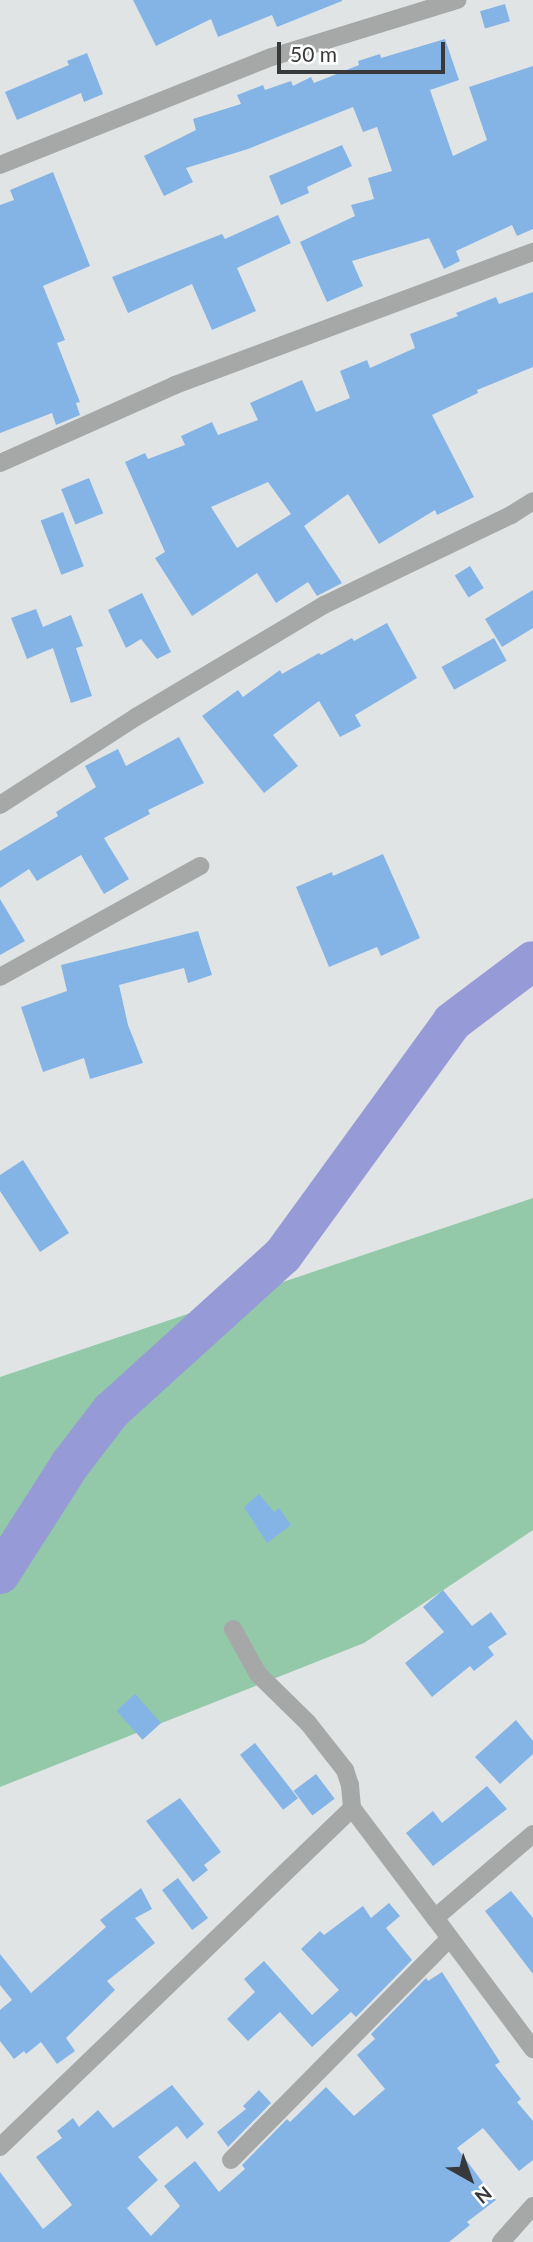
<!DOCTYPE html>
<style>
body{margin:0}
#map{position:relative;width:533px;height:2242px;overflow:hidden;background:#e0e4e5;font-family:Lato,sans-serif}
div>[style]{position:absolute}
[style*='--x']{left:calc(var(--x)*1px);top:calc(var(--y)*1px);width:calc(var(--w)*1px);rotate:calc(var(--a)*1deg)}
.green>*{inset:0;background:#93c9a9}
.river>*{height:40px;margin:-20px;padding:0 20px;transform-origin:20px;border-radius:20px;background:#969ad7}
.building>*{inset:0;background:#84b4e6;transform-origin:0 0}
.street>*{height:18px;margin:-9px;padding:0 9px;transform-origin:9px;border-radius:9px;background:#a6a8a7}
span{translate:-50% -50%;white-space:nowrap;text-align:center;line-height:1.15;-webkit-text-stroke:5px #fff;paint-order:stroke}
.north{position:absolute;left:435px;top:2144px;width:70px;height:70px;-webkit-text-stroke:5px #fff;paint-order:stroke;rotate:140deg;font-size:19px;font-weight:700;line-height:28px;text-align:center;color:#38393a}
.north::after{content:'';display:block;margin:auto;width:24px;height:32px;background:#38393a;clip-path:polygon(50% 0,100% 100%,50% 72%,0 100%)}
.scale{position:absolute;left:277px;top:42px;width:168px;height:32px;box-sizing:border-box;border:4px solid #38393a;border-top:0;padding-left:9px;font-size:21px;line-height:24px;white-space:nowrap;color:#38393a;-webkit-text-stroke:5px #fff;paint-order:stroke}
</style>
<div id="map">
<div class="green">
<div style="clip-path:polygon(533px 1198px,533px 1530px,364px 1643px,0 1787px,0 1377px)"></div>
</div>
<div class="river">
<div style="--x:0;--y:1574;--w:132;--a:-57.4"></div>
<div style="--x:71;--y:1463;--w:66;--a:-52.4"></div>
<div style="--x:111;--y:1411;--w:232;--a:-42.2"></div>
<div style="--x:283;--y:1255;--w:288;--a:-54"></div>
<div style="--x:452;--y:1022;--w:101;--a:-37"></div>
</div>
<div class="building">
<div style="clip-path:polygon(133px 0,342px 0,342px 1px,277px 27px,272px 15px,218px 37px,211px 19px,156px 46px)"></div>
<div style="left:505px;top:4px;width:18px;height:26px;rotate:74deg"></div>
<div style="clip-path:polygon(445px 39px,459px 80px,430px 90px,453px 156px,487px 140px,469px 87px,533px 66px,533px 229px,517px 236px,512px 225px,456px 251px,460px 261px,444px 269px,429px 238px,352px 261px,363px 286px,327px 302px,300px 242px,355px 216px,351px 205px,374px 199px,368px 178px,392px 171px,377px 127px,363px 132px,353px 107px,248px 149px,186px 168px,193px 182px,164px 196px,144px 156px,196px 130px,193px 119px,241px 104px,237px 95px,263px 85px,265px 90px,291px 81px,293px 86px,311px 77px,314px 83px,359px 65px,358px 61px,380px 54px,381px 58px)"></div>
<div style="clip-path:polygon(87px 53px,103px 94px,84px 102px,81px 93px,17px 120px,5px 92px,69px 65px,67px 61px)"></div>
<div style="clip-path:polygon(342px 145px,352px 166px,307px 187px,309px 193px,281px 205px,269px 176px)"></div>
<div style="clip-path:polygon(53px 172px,90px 266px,43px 286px,65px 340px,57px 343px,80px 402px,76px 403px,80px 415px,56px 425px,52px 413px,0 433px,0 205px,14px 200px,10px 190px)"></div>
<div style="clip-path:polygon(278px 215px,291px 243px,237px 268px,256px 311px,212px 330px,192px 284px,128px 313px,112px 277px,222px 234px,225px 239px)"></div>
<div style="clip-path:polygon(evenodd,533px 292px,533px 367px,477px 390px,478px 393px,432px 415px,474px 497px,437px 515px,435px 510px,379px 544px,348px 494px,304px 526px,342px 583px,317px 596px,308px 582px,276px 603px,257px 573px,192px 616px,155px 558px,165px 552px,125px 462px,145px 453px,148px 459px,185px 445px,181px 436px,212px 422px,218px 435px,258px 420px,250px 403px,302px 380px,316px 412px,350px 398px,340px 371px,367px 360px,370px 368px,415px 348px,410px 334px,458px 316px,456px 313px,496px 297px,499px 304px,533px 292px,268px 482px,291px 514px,237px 548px,211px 507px,268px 482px)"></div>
<div style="left:89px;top:478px;width:38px;height:30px;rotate:68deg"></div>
<div style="left:63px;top:512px;width:58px;height:24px;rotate:69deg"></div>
<div style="left:470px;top:566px;width:26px;height:18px;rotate:58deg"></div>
<div style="clip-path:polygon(533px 590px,533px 628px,502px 647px,485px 619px)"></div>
<div style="clip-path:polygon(142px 593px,171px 652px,157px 659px,141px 639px,126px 648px,108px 610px)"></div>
<div style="clip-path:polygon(36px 609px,43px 627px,71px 615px,83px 646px,76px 648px,92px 696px,71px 703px,53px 648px,27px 659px,11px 618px)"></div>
<div style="clip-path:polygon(387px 623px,417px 678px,355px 715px,361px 726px,340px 737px,319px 701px,273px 735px,298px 766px,264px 793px,202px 716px,238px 690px,243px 697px,280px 670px,282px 674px,319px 653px,321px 655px,352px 638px,354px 641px)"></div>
<div style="left:494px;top:638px;width:26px;height:60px;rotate:61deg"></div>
<div style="clip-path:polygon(179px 737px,204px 783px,148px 810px,150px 814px,104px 838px,129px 879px,104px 894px,81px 855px,37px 881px,29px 869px,0 888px,0 851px,58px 816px,56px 812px,96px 787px,85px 766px,118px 749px,126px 766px)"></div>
<div style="clip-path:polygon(383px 854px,420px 938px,381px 956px,377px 947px,329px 967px,296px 887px,332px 872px,333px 876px)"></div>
<div style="clip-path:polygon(0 899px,25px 941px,0 955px)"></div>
<div style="clip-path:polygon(198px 931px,212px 975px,188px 983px,184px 968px,119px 985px,128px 1025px,143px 1063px,90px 1079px,84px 1058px,43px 1072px,21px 1007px,67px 991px,61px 965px)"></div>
<div style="clip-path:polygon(23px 1160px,69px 1233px,40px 1252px,0 1191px,0 1175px)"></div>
<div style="clip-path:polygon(259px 1494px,274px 1512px,279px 1508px,291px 1525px,267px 1543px,244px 1507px)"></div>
<div style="clip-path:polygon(443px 1590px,472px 1626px,491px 1612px,507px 1634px,488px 1647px,494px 1655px,474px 1671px,470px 1666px,432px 1697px,405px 1663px,444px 1632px,423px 1607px)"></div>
<div style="left:135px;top:1694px;width:39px;height:25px;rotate:48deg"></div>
<div style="clip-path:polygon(516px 1720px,533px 1741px,533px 1754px,500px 1784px,475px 1757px)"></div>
<div style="left:255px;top:1743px;width:70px;height:19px;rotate:52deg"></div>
<div style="left:316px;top:1774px;width:31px;height:28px;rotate:53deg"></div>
<div style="clip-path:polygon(487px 1786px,507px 1809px,433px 1866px,406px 1833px,433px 1811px,442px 1823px)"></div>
<div style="clip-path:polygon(180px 1798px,221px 1852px,204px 1865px,208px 1870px,193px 1882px,146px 1821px)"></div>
<div style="left:178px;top:1878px;width:50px;height:20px;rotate:53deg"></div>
<div style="clip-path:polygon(141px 1888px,152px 1909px,135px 1918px,155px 1943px,107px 1981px,115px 1990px,66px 2038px,75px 2051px,57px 2064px,41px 2042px,26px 2054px,24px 2051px,14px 2059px,0 2041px,0 2010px,12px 2000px,0 1985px,0 1954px,31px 1993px,106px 1927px,100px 1920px)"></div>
<div style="clip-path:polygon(511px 1891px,533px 1918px,533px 1974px,485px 1911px)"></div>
<div style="clip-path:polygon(389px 1903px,400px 1916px,386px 1928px,412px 1960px,356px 2017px,351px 2012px,312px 2047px,280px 2012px,248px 2041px,227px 2019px,255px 1992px,244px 1979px,264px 1961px,312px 2015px,339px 1990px,301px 1949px,320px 1931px,324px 1935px,363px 1906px,371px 1918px)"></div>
<div style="clip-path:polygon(442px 1972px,500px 2062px,495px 2065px,521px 2099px,517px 2102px,533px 2121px,533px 2160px,519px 2171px,483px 2128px,457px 2148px,496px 2200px,467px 2222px,470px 2225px,449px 2242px,0 2242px,0 2172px,43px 2229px,72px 2205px,36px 2157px,62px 2138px,57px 2131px,73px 2118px,79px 2127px,98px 2110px,113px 2128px,172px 2085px,204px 2124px,187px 2139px,177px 2126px,138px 2157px,158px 2180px,127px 2208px,151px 2236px,180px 2206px,164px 2186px,195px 2161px,219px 2192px,245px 2169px,242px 2165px,287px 2119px,290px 2122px,326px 2087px,354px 2116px,385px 2089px,357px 2055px,375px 2039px,371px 2034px,426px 1978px,428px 1981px)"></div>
<div style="clip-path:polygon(259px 2090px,271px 2103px,228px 2147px,217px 2132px,246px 2109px,243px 2106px)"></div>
</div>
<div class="street">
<div style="--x:0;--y:165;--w:293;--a:-21.7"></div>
<div style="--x:272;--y:57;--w:194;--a:-17.1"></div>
<div style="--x:0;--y:463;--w:192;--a:-24"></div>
<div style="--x:175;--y:385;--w:382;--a:-20.4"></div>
<div style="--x:0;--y:805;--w:162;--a:-32.9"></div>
<div style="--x:136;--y:717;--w:219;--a:-30.8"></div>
<div style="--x:324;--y:605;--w:208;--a:-25.7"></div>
<div style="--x:511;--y:515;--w:26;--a:-32"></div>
<div style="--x:0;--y:977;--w:229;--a:-29"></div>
<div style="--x:233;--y:1629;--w:51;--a:60.9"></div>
<div style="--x:258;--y:1674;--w:70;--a:44.4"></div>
<div style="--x:308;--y:1723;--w:60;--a:51.8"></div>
<div style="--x:345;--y:1770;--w:16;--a:72"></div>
<div style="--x:350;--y:1785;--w:23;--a:85"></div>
<div style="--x:352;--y:1808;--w:138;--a:53"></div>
<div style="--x:533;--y:1834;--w:129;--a:139.4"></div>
<div style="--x:435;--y:1918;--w:164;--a:53.2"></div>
<div style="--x:0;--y:2147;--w:489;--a:-43.9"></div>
<div style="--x:231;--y:2160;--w:310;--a:-45.4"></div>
<div style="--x:501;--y:2242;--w:48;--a:-48.4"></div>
</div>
<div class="north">N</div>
<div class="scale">50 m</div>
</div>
